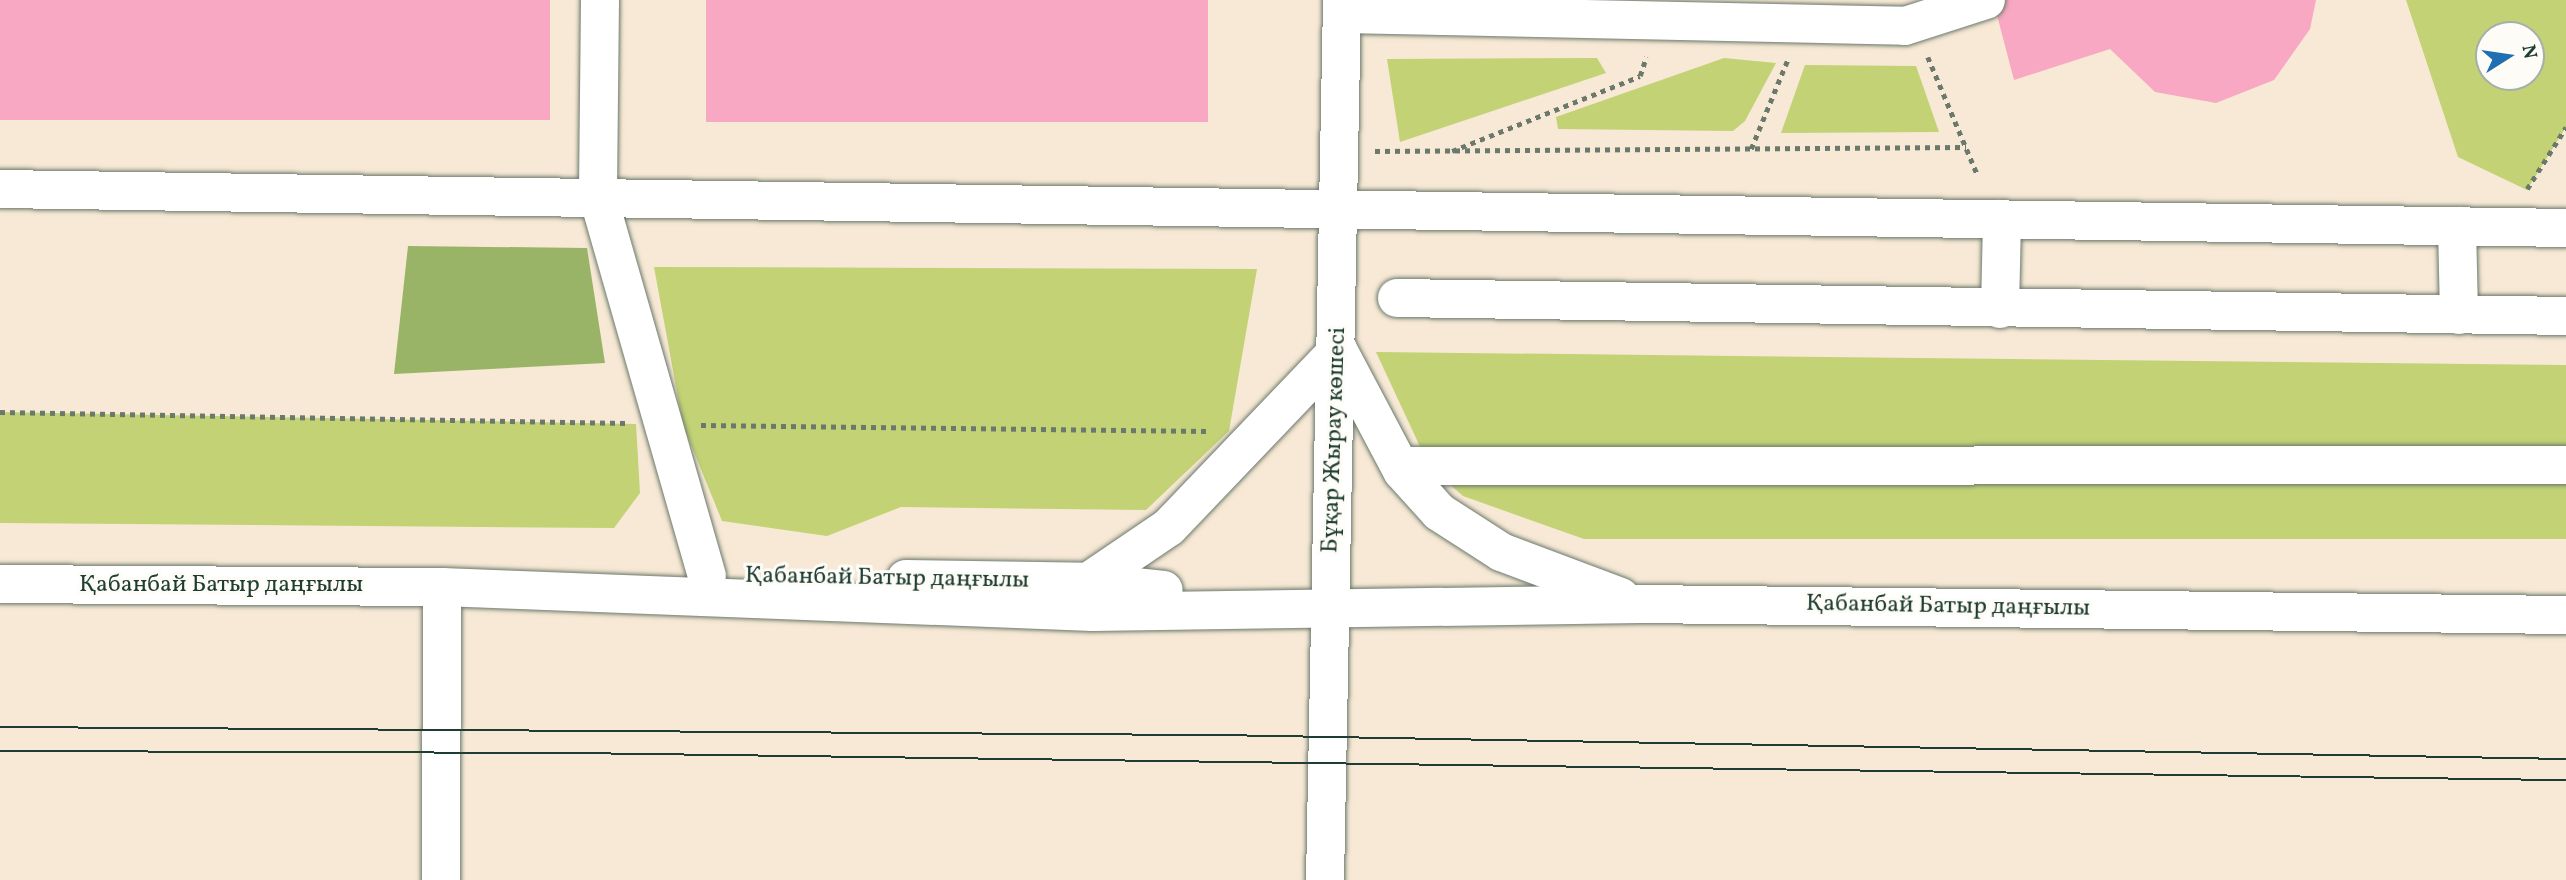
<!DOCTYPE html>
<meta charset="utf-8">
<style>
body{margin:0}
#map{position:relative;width:2566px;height:880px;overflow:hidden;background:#f7e9d5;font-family:Vollkorn,serif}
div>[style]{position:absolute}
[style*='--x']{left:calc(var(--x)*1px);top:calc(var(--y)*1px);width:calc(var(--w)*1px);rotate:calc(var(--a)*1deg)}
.green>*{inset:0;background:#c2d275}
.forest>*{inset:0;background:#99b466}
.building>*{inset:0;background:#f8a8c2;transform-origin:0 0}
.path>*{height:4.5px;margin-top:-2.25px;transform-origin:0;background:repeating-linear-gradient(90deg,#6b796c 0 5px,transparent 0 10px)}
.roads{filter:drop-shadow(0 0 2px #6b796c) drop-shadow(0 0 2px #6b796c)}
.minor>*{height:38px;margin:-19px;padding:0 19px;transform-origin:19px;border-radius:19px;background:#fff}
.major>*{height:38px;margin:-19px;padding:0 19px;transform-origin:19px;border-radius:19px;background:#fff}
.tram>*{height:2px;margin:-1px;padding:0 1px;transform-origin:1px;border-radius:1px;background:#1f3d34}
span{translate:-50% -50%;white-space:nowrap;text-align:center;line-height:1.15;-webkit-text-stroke:6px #fdfcf7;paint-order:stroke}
.street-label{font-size:24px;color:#1f3d34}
.north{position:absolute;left:2475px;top:21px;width:70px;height:70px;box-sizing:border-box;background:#fdfcf7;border:2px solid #a4b0a9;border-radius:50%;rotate:78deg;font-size:19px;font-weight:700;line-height:28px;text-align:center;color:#1f3d34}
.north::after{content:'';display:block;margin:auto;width:24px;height:32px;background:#1f6fb2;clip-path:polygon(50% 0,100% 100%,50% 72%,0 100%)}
</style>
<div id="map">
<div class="green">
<div style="clip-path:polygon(evenodd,2406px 0,2566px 0,2566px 127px,2527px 190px,2458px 157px,2406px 0,2489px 35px,2531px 35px,2531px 77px,2489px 77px,2489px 35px)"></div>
<div style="clip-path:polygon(1597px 58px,1606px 73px,1400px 142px,1387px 59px)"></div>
<div style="clip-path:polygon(1724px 58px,1776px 63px,1745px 121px,1733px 131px,1558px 129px,1556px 117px)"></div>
<div style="clip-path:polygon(1805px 65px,1916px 66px,1939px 132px,1781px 133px)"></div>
<div style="clip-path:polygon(654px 267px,1257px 269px,1229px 431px,1146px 510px,901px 507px,827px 536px,722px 521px,683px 425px)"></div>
<div style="clip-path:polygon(1376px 352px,2566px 365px,2566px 539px,1584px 539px,1463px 496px,1429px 466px)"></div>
<div style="clip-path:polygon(0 412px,636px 424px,640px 493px,614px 528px,0 523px)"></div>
</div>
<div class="forest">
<div style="clip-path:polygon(408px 246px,587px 248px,605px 363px,394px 374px)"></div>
</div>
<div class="building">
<div style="left:0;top:0;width:550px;height:120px"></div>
<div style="left:706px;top:0;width:502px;height:122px"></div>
<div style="clip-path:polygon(1993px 0,2316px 0,2310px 29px,2274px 80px,2216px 103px,2155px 92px,2110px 49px,2014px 80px)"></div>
</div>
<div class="path">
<div style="--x:1928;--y:57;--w:129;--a:67.2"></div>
<div style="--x:1751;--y:149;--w:97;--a:-67.7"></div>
<div style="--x:1375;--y:151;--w:591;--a:-0.39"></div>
<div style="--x:1452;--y:151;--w:202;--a:-21.7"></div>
<div style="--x:1640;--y:76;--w:20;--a:-72"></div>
<div style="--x:2527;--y:189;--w:73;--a:-57.8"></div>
<div style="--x:0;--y:412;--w:626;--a:1.01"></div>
<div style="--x:701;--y:425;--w:505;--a:0.68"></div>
</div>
<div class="roads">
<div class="minor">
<div style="--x:600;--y:0;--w:196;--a:90.6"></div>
<div style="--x:598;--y:196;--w:395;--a:74"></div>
<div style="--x:1342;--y:14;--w:101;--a:1.1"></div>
<div style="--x:1443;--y:16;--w:16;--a:-76"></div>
<div style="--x:1443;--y:16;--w:462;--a:1.2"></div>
<div style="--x:1905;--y:26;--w:85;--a:-17.8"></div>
<div style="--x:0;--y:189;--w:2566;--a:0.87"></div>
<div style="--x:2457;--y:226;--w:89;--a:88.7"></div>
<div style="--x:1397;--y:298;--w:1169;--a:0.88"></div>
<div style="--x:2000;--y:309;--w:90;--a:-88.7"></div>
<div style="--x:1409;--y:466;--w:1157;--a:-0.05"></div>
<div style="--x:441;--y:880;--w:293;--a:-89.8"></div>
<div style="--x:1325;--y:880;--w:880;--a:-88.89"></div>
</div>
<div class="major">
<div style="--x:906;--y:579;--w:182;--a:0.9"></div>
<div style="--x:1088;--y:582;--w:76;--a:6"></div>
<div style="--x:1088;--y:582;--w:98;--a:-34.2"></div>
<div style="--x:1169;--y:527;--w:245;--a:-46.3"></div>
<div style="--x:1338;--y:350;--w:137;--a:62.1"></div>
<div style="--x:1402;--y:471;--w:55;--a:47.9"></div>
<div style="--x:1439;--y:512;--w:74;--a:32.8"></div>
<div style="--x:1501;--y:552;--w:128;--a:20.6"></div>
<div style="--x:0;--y:584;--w:442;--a:0.4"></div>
<div style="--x:442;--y:587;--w:651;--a:2.2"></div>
<div style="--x:1093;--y:612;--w:547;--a:-0.84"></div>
<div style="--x:1640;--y:604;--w:926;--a:0.68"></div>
</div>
</div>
<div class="tram">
<div style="--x:0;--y:727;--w:1218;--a:0.38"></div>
<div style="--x:1218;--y:735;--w:1348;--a:1.02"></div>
<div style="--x:0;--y:751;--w:574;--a:0.2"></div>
<div style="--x:574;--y:753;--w:1992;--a:0.78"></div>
</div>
<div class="street-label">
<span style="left:1335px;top:440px;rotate:-88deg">Бұқар Жырау көшесі</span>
<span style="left:887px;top:579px;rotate:1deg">Қабанбай Батыр даңғылы</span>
<span style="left:221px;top:586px">Қабанбай Батыр даңғылы</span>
<span style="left:1948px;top:607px;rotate:1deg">Қабанбай Батыр даңғылы</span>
</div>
<div class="north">N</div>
</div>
